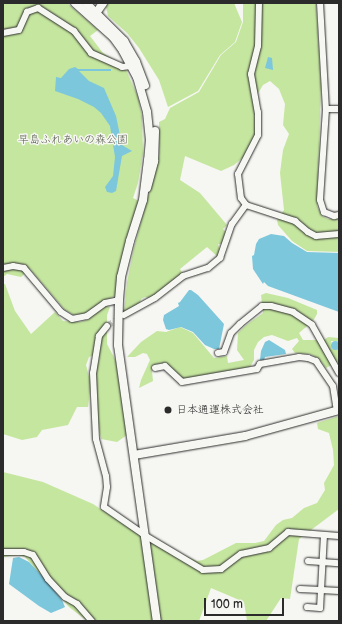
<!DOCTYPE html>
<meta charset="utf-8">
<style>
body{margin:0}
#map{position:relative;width:342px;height:624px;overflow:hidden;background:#f6f6f2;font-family:"Balsamiq Sans","Klee One",sans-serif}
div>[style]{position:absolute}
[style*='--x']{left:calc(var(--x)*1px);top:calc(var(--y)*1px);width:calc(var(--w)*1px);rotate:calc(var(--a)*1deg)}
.green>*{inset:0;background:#c5e69f}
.water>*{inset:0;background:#7cc7dc}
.round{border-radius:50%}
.minor-tunnel>*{height:6px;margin-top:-3px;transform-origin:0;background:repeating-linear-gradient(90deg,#cdcdca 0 6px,transparent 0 9px)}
.roads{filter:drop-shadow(0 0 1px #2b2b2b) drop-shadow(0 0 1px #2b2b2b)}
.minor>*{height:6px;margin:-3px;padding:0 3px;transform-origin:3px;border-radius:3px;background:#f6f6f2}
.tertiary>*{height:8px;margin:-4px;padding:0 4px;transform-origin:4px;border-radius:4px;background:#f6f6f2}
.dots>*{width:11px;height:11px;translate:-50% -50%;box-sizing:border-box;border:2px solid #f6f6f2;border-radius:50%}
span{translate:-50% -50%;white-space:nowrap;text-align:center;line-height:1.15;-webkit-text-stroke:3px #f6f6f2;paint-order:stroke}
.park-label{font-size:11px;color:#525a48}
.poi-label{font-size:11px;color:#2b2b2b}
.left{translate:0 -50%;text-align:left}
.frame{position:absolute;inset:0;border:4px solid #2b2b2b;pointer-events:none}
.scale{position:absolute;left:204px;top:598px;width:80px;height:18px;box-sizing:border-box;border:2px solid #2b2b2b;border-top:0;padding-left:5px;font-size:12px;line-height:14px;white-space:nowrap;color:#2b2b2b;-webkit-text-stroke:3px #f6f6f2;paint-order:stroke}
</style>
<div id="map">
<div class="green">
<div style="clip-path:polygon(3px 3px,67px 3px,98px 30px,90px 36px,103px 53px,119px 63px,123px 63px,138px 97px,142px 117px,143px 153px,138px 183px,133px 198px,139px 201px,116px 295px,83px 314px,74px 315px,65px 310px,30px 269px,21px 277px,7px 274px,3px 277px)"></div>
<div style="clip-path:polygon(108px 3px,234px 3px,242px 22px,235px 42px,220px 55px,198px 91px,168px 107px,159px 80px,139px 48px,127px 33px,108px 16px,106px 7px)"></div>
<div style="clip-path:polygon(243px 3px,316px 3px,321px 86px,317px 206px,322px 216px,328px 219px,339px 219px,339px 252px,307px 251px,292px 241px,278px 225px,277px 220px,284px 210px,280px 173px,283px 150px,289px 134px,283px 125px,285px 104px,279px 89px,270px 81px,263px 85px,254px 100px,255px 134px,245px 156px,234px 165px,221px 171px,185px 156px,180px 180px,200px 193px,227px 225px,223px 229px,227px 234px,224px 244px,218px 244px,220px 251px,218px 257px,207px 247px,180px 269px,183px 274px,151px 299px,145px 297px,141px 299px,140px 303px,124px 313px,127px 282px,134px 248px,159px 155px,159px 122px,165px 119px,170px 108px,199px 92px,221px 55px,236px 42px,243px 22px)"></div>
<div style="clip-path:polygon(3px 284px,5px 284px,15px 311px,31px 334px,55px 312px,63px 321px,80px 322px,87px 320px,105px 306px,110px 307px,107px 315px,107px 344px,116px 361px,127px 435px,117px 442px,101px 439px,97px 419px,95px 376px,99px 358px,94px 355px,89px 357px,86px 365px,91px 384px,88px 407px,77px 407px,68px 425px,42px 430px,37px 437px,22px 440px,3px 434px)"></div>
<div style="clip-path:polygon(266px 293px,288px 298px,317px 310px,317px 314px,313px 321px,299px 333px,303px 340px,324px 340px,328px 337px,339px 338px,339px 341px,331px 341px,332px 349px,339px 349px,339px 361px,326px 368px,319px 359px,310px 354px,295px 353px,292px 349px,299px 341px,297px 338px,288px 341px,272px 335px,264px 337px,258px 342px,254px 350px,254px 360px,250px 367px,184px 380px,166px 363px,156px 364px,152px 371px,153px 381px,139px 388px,141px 380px,150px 360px,147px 354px,143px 353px,135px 357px,127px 357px,141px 342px,157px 331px,166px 332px,180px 327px,193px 333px,214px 358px,227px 356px,228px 363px,244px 360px,237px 350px,238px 333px,245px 326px,263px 313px,261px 295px)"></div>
<div style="clip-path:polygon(339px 416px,339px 509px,299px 539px,290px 599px,281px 598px,266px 621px,247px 621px,244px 602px,211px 588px,199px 621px,87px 621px,69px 607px,25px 557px,18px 555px,3px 557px,3px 472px,43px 482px,93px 504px,140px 535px,197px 561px,203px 560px,236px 543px,255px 543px,264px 541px,276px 525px,283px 520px,292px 518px,304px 508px,317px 503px,325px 490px,324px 483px,334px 465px,333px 450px,329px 433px,318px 429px,317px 423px)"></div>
</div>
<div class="water">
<div style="clip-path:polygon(268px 57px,272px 58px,273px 70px,265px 68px)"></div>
<div style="clip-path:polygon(75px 67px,78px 69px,111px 69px,111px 71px,79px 71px,89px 81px,104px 88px,116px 116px,122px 145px,132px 151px,122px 156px,116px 191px,112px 193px,107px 192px,105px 187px,113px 176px,115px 157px,110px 126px,101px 113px,94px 107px,78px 99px,55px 91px,56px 77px,61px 78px,69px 69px)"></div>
<div style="clip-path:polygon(271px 234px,284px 236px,292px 243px,307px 252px,339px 253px,339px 312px,268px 286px,264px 282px,263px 284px,253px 269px,252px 256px,254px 255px,256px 244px,259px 239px)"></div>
<div style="clip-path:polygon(189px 290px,191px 290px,198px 295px,224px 324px,219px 349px,214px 349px,205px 345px,193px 332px,181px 327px,169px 330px,166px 329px,163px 320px,164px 315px,179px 306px,178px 303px,180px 302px)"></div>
<div style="clip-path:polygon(269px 340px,285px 350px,286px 354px,265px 357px,264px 360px,260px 360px,261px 351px,265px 342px)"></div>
<div class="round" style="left:330.5px;top:340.5px;width:9px;height:9px"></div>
<div style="clip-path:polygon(19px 557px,29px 562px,45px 579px,62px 600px,65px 607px,63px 608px,51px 613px,39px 606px,9px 584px,13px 558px)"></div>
</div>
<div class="minor-tunnel">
<div style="--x:107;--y:326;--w:17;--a:-33"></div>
</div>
<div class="roads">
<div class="minor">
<div style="--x:259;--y:3;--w:43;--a:91.3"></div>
<div style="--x:258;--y:46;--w:29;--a:104"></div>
<div style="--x:251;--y:74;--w:39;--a:80"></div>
<div style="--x:258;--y:112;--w:23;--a:90"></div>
<div style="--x:258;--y:135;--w:44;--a:117.1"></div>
<div style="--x:238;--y:174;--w:24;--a:83"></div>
<div style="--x:241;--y:198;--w:9;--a:54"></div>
<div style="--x:246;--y:205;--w:52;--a:18.1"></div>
<div style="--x:295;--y:221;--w:17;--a:40"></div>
<div style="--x:308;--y:232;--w:9;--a:27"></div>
<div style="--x:316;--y:236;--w:23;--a:-5"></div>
<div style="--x:320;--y:3;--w:106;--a:86.8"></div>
<div style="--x:326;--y:109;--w:91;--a:93.8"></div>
<div style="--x:320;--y:200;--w:13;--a:72"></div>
<div style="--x:324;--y:212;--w:11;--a:22"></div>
<div style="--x:334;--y:216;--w:5;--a:-11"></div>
<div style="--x:3;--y:33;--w:16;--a:-11"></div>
<div style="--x:19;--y:30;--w:20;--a:-66"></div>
<div style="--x:27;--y:12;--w:12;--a:-20"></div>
<div style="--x:38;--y:8;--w:43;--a:32.6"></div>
<div style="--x:74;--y:31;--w:28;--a:52"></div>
<div style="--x:91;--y:53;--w:34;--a:24"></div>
<div style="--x:122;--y:67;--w:9;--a:-6"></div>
<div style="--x:326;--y:109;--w:13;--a:0"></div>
<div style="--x:3;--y:268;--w:10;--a:-11"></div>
<div style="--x:13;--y:266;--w:11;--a:10"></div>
<div style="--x:24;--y:268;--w:57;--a:49.9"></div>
<div style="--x:61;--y:312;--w:13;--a:32"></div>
<div style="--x:72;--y:319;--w:15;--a:-11"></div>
<div style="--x:87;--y:316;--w:22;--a:-36"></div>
<div style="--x:105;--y:303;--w:14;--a:-12"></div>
<div style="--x:124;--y:315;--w:35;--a:-29"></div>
<div style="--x:155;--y:298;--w:36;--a:-38"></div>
<div style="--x:183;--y:276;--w:26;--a:-18"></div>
<div style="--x:208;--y:268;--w:16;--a:-40"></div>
<div style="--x:220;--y:258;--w:36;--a:-71"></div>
<div style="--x:232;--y:224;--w:24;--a:-54"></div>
<div style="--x:107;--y:326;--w:13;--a:129"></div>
<div style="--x:99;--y:336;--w:37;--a:99"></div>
<div style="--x:93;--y:373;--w:66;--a:87.4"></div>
<div style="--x:96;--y:439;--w:38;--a:75"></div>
<div style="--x:106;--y:476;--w:11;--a:85"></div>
<div style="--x:107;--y:487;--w:20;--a:99"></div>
<div style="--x:104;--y:507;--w:51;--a:34.6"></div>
<div style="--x:146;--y:536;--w:66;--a:30.8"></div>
<div style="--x:203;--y:570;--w:18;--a:-3"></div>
<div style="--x:221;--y:569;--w:25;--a:-37"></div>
<div style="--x:241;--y:554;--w:29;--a:-12"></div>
<div style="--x:269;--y:548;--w:25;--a:-40"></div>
<div style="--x:288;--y:532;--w:51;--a:4.5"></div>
<div style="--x:218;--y:353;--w:6;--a:-9"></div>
<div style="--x:224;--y:352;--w:20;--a:-70"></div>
<div style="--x:231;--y:333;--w:13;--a:-45"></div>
<div style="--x:240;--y:324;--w:28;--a:-39"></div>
<div style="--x:262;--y:306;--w:9;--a:0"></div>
<div style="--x:271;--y:306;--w:23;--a:15"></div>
<div style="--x:293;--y:312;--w:23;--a:34"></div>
<div style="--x:312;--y:325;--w:55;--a:60.6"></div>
<div style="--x:155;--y:368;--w:10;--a:-11"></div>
<div style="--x:165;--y:366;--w:23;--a:43"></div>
<div style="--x:182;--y:382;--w:76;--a:-9.8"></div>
<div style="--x:257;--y:369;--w:6;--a:-59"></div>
<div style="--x:260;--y:364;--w:40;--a:-10"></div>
<div style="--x:299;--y:357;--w:9;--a:6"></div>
<div style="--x:308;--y:358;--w:9;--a:21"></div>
<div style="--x:316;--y:361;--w:30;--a:56"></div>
<div style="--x:333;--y:386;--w:25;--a:81"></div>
<div style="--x:324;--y:535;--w:55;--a:93.1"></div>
<div style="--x:321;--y:590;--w:18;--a:3"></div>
<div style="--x:3;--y:552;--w:21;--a:0"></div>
<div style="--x:24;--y:552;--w:9;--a:18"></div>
<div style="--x:33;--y:555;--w:28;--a:58"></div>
<div style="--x:48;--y:579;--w:25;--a:47"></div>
<div style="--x:65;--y:597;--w:14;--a:30"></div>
<div style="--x:77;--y:604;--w:23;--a:49"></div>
<div style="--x:308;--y:561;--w:31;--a:4"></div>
<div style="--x:300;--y:589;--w:21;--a:3"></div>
<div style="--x:321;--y:590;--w:18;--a:93"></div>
<div style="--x:320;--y:608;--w:13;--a:-176"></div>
</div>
<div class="tertiary">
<div style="--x:75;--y:3;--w:51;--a:41.8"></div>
<div style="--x:113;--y:37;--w:17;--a:54"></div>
<div style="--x:123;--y:51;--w:30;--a:62"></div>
<div style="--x:137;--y:77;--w:36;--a:74"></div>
<div style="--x:147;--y:112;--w:27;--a:84"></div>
<div style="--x:150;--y:139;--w:21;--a:95"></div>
<div style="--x:148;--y:160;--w:40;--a:97.1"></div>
<div style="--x:143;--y:200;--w:43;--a:107.6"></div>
<div style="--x:130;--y:241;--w:37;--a:104"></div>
<div style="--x:121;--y:277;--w:23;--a:95"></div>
<div style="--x:119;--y:300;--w:45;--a:91.3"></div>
<div style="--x:118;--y:345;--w:279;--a:82"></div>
<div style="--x:86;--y:3;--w:54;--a:45"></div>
<div style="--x:124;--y:41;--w:24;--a:60"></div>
<div style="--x:136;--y:62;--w:25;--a:69"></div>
<div style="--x:94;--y:16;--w:16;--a:-55"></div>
<div style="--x:147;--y:188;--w:28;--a:-75"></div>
<div style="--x:154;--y:161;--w:30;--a:-88"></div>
<div style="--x:134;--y:455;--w:113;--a:-9.7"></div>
<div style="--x:245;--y:436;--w:98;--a:-15.5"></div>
</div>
</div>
<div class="dots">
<div style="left:168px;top:410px;background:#2b2b2b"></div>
</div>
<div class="park-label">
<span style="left:73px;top:140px">早島ふれあいの森公園</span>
</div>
<div class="poi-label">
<span class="left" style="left:176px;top:410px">日本通運株式会社</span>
</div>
<div class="frame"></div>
<div class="scale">100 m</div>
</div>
